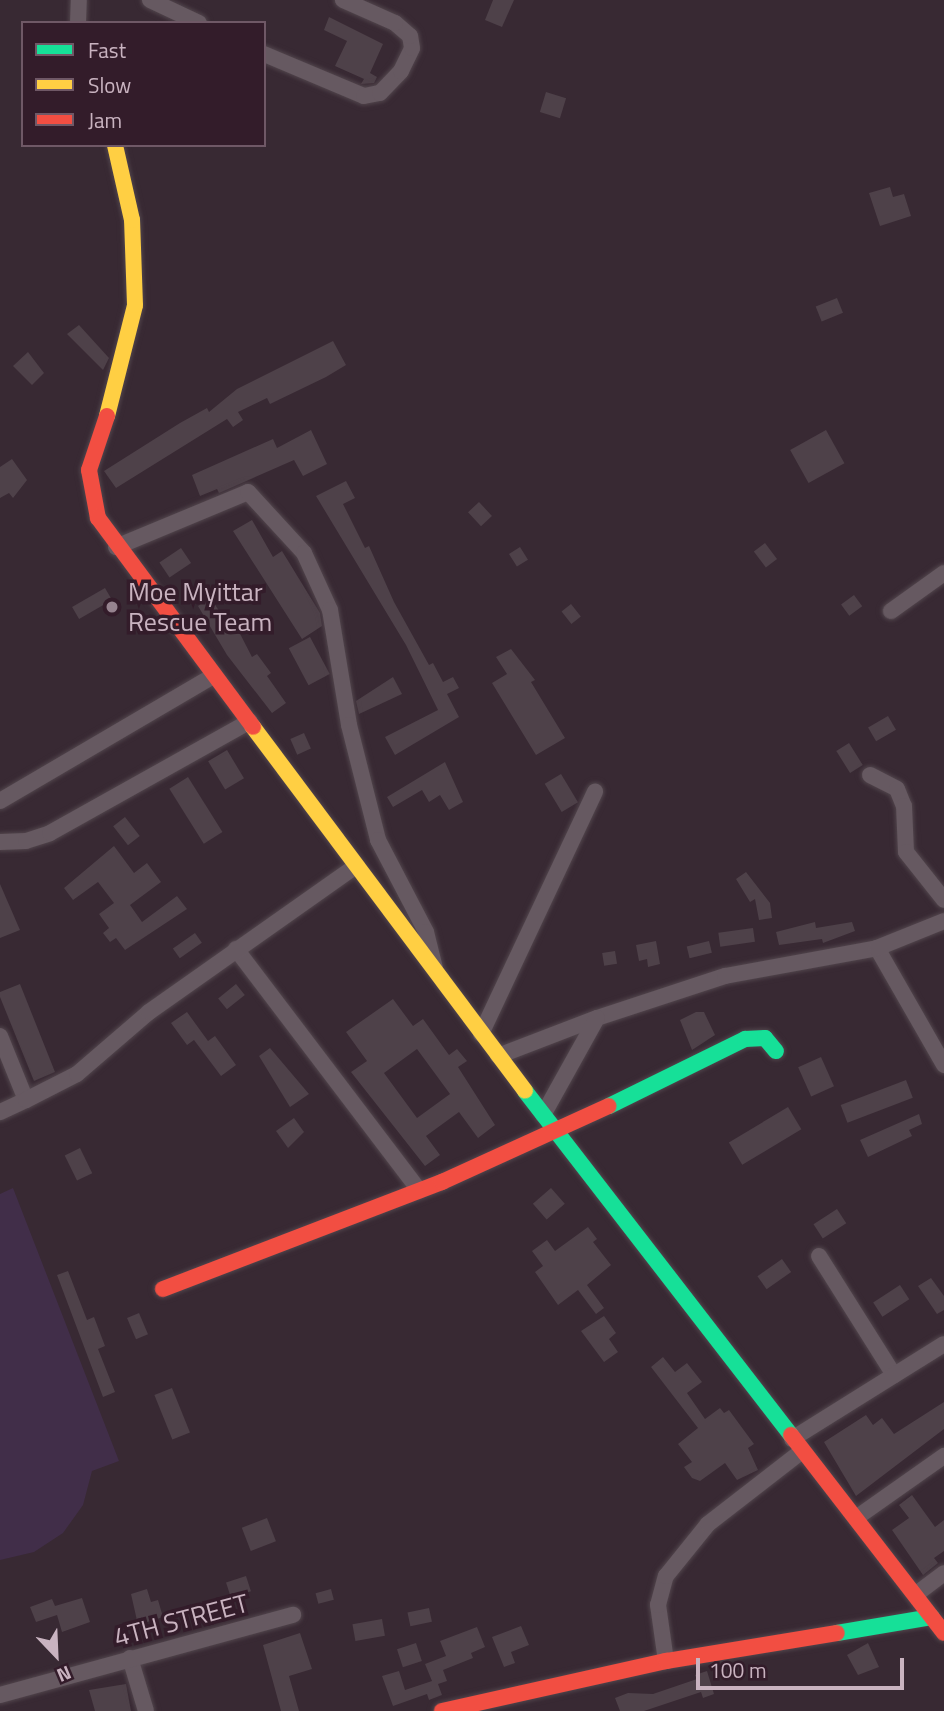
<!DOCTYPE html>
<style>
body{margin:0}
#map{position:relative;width:944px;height:1711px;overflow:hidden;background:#382933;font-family:"Titillium Web",sans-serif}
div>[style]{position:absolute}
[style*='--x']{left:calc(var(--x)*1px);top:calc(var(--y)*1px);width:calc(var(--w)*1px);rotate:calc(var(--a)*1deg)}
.green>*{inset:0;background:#412e49}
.building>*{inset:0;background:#4e4149;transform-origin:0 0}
.roads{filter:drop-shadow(0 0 2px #51454c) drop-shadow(0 0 2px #51454c)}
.street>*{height:16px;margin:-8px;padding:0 8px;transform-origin:8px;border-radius:8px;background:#665961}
.fast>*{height:16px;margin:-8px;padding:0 8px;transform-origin:8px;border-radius:8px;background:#16e098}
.slow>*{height:16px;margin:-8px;padding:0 8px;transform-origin:8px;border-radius:8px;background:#ffcf43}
.jam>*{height:16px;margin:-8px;padding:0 8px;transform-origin:8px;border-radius:8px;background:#f24e42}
.dots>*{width:19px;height:19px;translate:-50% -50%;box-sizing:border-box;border:4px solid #331c2a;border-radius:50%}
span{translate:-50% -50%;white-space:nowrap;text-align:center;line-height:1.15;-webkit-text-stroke:7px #331c2a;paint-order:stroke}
.poi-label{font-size:26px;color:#c9b3c0}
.left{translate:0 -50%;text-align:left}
.street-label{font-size:26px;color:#c9b3c0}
.legend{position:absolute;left:21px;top:21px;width:245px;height:126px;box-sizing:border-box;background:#331c2a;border:2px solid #6f5866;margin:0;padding:9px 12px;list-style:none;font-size:21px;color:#c9b3c0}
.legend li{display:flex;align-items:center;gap:14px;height:35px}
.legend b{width:35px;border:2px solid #6f5866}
.north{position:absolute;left:21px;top:1620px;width:70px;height:70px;-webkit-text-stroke:5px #331c2a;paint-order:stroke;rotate:157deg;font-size:19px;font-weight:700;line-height:28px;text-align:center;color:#c9b3c0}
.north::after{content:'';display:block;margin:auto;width:24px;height:32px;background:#c9b3c0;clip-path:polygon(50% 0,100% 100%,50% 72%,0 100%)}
.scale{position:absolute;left:696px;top:1658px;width:208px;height:32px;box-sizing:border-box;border:4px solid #c9b3c0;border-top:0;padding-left:9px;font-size:21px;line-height:24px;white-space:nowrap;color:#c9b3c0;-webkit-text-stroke:5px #331c2a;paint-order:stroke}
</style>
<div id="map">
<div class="green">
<div style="clip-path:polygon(13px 1188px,119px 1461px,92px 1471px,83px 1505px,63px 1533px,34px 1552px,0 1560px,0 1194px)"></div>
</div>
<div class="building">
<div style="clip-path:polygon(493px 0,514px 0,502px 27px,485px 20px)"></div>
<div style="clip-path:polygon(329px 17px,383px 44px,370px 73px,377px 77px,374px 83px,361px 84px,364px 79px,335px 66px,347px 41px,324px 30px)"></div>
<div style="left:546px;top:92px;width:21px;height:21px;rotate:17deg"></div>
<div style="clip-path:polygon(890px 187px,893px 197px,904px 194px,911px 216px,880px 226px,869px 193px)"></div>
<div style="left:837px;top:298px;width:16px;height:23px;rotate:68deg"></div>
<div style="clip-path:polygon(79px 325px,109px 358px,103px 370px,67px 334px)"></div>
<div style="clip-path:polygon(333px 341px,346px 365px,326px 377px,270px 404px,267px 398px,238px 412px,243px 420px,233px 427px,227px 419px,116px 488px,104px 471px,180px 423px,207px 408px,209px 412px,237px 389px)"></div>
<div style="clip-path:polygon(28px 352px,44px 373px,32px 385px,13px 366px)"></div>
<div style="clip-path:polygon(311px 430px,327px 464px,303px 476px,294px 460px,219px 493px,217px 489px,200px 496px,192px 475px,273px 439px,277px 448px)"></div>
<div style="left:826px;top:430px;width:38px;height:41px;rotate:61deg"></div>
<div style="clip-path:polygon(12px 459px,27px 480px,13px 498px,9px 493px,0 498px,0 467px)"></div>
<div style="clip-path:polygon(346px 481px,355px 498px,343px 504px,365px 548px,369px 546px,394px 602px,429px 665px,433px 663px,443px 682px,453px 677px,459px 688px,447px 694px,459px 717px,395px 755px,385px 737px,438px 710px,406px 645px,316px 496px)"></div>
<div style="left:479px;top:502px;width:19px;height:15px;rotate:47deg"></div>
<div style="clip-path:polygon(252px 520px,273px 557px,282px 551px,320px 613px,322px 626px,302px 639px,233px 531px)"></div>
<div style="left:765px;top:543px;width:20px;height:14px;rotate:53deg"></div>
<div style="left:520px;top:547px;width:15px;height:13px;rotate:58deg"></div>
<div style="left:181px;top:548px;width:18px;height:26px;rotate:56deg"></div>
<div style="left:105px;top:588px;width:14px;height:38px;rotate:60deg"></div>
<div style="left:854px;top:595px;width:14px;height:16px;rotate:54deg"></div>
<div style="clip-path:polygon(210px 597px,231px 629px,236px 626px,252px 657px,257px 654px,271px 673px,267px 676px,286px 703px,272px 713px,227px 655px,198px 606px)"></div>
<div style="left:571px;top:604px;width:16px;height:12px;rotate:52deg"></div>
<div style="left:310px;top:637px;width:42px;height:24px;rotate:62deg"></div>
<div style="clip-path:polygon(511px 649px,535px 680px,531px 682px,565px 738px,536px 755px,492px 683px,507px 674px,496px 657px)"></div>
<div style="clip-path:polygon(393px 677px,402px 694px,359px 714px,356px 701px)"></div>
<div style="left:888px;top:716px;width:16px;height:23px;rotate:60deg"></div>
<div style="left:304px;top:733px;width:17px;height:15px;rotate:66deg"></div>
<div style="left:849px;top:743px;width:26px;height:15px;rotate:58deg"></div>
<div style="left:227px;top:750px;width:33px;height:22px;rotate:59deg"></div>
<div style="clip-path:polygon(445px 762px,463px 802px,449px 810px,440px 795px,429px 802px,422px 790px,393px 807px,387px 797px)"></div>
<div style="left:561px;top:774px;width:33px;height:19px;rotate:59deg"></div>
<div style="left:188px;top:777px;width:65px;height:22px;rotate:58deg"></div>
<div style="left:125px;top:817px;width:24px;height:15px;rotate:52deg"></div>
<div style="clip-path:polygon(114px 846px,134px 873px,147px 863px,161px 882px,130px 905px,142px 922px,177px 896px,187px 909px,125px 950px,116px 938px,110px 942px,103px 933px,109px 928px,99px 914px,114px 903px,98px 882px,73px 900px,64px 888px)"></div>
<div style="clip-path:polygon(746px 872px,770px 903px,772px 918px,759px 920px,755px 899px,750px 902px,736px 879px)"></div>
<div style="clip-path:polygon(0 884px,20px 930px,0 938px)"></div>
<div style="clip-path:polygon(815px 922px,816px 928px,852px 922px,855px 931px,823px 943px,822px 939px,779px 945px,776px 932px)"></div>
<div style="left:753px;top:928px;width:14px;height:35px;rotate:82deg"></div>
<div style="left:195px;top:933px;width:12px;height:27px;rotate:55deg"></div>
<div style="clip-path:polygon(656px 941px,660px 964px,648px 967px,647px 959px,639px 961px,636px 945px)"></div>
<div style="left:709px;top:941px;width:12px;height:23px;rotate:76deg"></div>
<div style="left:615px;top:951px;width:13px;height:13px;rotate:81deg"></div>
<div style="clip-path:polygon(20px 984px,55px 1072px,34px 1081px,0 997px,0 992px)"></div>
<div style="left:236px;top:984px;width:14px;height:23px;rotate:51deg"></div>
<div style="clip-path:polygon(evenodd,393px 999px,413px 1026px,423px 1019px,449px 1055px,457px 1049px,467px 1061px,458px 1067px,495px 1125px,478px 1138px,459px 1112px,426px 1136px,440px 1155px,425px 1166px,351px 1072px,367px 1061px,346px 1032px,393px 999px,417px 1049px,450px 1094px,417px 1118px,384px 1073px,417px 1049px)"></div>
<div style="clip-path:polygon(187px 1012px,208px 1041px,215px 1036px,236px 1065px,221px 1076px,194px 1040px,187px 1045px,171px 1023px)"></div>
<div style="clip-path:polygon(696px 1012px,704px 1012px,715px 1035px,692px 1050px,680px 1020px)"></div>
<div style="clip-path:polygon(270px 1048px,309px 1094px,290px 1107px,259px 1056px)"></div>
<div style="left:821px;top:1057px;width:32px;height:25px;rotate:66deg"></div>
<div style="left:906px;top:1080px;width:19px;height:70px;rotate:69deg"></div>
<div style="left:788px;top:1107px;width:26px;height:69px;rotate:59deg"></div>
<div style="clip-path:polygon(919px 1114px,922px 1124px,909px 1130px,912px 1136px,868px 1157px,860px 1140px)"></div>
<div style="clip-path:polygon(294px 1118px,304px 1132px,288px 1148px,276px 1131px)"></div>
<div style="left:80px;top:1148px;width:28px;height:17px;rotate:64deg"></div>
<div style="left:551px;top:1188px;width:21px;height:24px;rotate:49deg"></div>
<div style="left:837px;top:1209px;width:17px;height:28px;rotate:57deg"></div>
<div style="clip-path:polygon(588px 1227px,597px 1239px,593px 1242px,611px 1265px,587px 1285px,604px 1308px,596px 1314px,578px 1290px,558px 1305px,535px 1272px,543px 1266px,532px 1251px,547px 1240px,555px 1251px)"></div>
<div style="left:782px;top:1259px;width:16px;height:30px;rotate:55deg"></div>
<div style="clip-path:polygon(68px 1271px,87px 1320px,94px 1317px,105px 1346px,98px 1349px,115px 1392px,103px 1397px,57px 1275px)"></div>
<div style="clip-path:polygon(931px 1278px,944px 1296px,944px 1310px,937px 1314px,918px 1286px)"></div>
<div style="left:900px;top:1285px;width:17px;height:32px;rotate:57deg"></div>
<div style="left:139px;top:1313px;width:23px;height:13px;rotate:67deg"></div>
<div style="clip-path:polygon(604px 1316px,616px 1333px,609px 1339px,618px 1352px,604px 1362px,581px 1331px)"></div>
<div style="clip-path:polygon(663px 1357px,675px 1372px,687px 1363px,702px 1382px,687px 1393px,705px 1419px,720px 1408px,724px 1413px,729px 1410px,754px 1444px,748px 1448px,758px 1470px,737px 1480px,725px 1463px,700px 1481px,692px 1478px,684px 1467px,692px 1462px,678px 1444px,698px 1428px,651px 1367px)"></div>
<div style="left:172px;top:1388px;width:48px;height:19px;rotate:68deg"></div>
<div style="clip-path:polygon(944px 1402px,944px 1429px,856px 1496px,824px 1442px,866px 1415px,873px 1425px,882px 1418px,894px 1434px)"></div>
<div style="clip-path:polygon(912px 1495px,935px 1527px,944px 1520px,944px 1551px,934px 1558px,938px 1563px,923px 1575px,892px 1530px,909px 1518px,899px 1505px)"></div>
<div style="left:267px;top:1518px;width:25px;height:27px;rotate:69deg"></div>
<div style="left:246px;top:1576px;width:16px;height:21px;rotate:72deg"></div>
<div style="clip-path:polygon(147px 1589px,151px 1602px,158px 1600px,163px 1617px,138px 1625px,131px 1594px)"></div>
<div style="left:331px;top:1589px;width:11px;height:16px;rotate:75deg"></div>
<div style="clip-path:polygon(82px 1598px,90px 1622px,62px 1632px,57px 1615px,36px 1622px,30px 1607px,52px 1599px,55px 1606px)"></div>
<div style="left:429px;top:1608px;width:14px;height:22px;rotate:78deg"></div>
<div style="left:382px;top:1619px;width:17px;height:30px;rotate:80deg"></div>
<div style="clip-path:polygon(521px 1626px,529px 1645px,511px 1652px,515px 1663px,504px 1667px,492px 1637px)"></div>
<div style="clip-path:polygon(477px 1627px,485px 1647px,471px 1653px,473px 1658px,443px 1670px,447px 1681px,438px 1684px,442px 1695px,429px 1700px,427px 1694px,393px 1706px,382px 1676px,399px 1671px,405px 1690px,432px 1681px,425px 1664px,446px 1656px,440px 1641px)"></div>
<div style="clip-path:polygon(300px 1633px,312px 1669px,289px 1676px,299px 1711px,281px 1711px,263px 1645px)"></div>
<div style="left:416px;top:1643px;width:19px;height:20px;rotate:72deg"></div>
<div style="clip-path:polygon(868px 1643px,879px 1667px,858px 1675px,847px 1655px)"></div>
<div style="clip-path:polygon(707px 1671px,714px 1694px,703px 1698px,701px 1692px,644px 1711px,620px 1711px,615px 1698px,628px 1693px,653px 1694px,697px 1679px,695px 1675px)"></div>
<div style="clip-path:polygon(126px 1684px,131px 1711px,95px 1711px,89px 1690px)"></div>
</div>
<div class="roads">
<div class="street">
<div style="--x:150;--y:0;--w:54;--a:25.1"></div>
<div style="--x:78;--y:23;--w:23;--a:-88"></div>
<div style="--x:264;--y:54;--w:108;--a:22.8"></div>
<div style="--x:364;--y:96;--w:16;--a:-11"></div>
<div style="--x:380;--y:93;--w:30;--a:-46"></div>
<div style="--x:401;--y:71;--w:25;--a:-64"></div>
<div style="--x:412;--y:48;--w:12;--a:-99"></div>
<div style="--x:410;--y:36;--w:20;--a:-139"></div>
<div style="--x:395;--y:23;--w:57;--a:-156.1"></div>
<div style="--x:116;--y:547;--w:143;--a:-22.6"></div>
<div style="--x:248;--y:492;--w:83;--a:47.4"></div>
<div style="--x:304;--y:553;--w:63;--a:65.5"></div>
<div style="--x:330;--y:610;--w:117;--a:80.6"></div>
<div style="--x:349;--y:725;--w:119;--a:75.8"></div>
<div style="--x:378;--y:840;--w:104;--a:62.4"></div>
<div style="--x:426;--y:932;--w:37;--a:76"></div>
<div style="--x:891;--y:611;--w:65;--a:-35.6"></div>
<div style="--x:870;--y:775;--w:30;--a:27"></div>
<div style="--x:897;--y:789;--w:18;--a:68"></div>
<div style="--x:904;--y:806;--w:46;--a:87.5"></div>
<div style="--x:906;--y:852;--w:61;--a:51.6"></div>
<div style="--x:0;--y:801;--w:247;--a:-30.4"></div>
<div style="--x:0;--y:842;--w:26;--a:-2"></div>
<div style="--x:26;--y:841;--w:25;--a:-18"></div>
<div style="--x:50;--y:833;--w:229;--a:-29.2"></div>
<div style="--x:877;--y:948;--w:135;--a:60.2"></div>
<div style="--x:236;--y:949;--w:303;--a:52.8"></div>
<div style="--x:597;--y:1018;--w:135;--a:-18.2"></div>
<div style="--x:725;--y:976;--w:155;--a:-10.4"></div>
<div style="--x:877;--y:948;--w:72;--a:-21.9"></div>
<div style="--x:481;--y:1034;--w:268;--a:-64.8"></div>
<div style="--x:0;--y:1036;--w:69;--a:67.9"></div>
<div style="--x:26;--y:1100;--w:29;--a:155"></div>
<div style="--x:498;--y:1056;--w:106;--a:-21"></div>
<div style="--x:597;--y:1018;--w:111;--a:119.1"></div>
<div style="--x:26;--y:1100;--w:57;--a:-27"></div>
<div style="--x:77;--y:1074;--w:95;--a:-40.7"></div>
<div style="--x:149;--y:1012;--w:253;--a:-35.2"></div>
<div style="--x:819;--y:1256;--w:141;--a:57.8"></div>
<div style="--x:792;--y:1439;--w:179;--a:-32"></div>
<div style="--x:856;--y:1518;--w:108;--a:-35.2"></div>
<div style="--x:915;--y:1595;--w:36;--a:-37"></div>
<div style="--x:130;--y:1658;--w:55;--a:73.2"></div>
<div style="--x:666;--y:1661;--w:57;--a:-98.1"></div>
<div style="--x:658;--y:1605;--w:30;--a:-75"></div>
<div style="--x:666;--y:1576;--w:67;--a:-51.1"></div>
<div style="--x:708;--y:1524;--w:119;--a:-37.8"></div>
<div style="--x:0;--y:1695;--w:304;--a:-15.3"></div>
</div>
<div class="fast">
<div style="--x:525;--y:1091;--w:435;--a:52.3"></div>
<div style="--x:609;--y:1106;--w:152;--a:-26.2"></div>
<div style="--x:745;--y:1039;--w:20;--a:-3"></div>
<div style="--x:765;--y:1038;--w:17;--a:50"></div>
<div style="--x:837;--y:1633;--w:96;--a:-9.6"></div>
</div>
<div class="slow">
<div style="--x:107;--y:416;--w:114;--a:-75.8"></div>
<div style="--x:135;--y:305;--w:85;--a:-92"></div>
<div style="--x:132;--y:220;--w:77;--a:-102.8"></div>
<div style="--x:253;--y:727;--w:454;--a:53.2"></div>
</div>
<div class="jam">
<div style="--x:107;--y:416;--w:57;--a:108.4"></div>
<div style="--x:89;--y:470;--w:49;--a:79.4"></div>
<div style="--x:98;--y:518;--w:260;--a:53.4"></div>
<div style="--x:163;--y:1289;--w:299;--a:-21"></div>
<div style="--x:442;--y:1182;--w:183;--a:-24.5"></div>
<div style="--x:791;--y:1435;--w:250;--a:52.3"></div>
<div style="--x:442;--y:1711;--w:230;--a:-12.6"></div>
<div style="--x:666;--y:1661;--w:173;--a:-9.3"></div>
</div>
</div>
<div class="dots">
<div style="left:112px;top:607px;background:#96838f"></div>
</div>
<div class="poi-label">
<span class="left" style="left:128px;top:607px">Moe Myittar<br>Rescue Team</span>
</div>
<div class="street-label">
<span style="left:181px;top:1620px;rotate:-15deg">4TH STREET</span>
</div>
<ul class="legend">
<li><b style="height:9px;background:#16e098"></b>Fast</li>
<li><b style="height:9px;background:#ffcf43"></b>Slow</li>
<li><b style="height:9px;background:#f24e42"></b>Jam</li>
</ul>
<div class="north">N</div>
<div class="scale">100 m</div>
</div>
